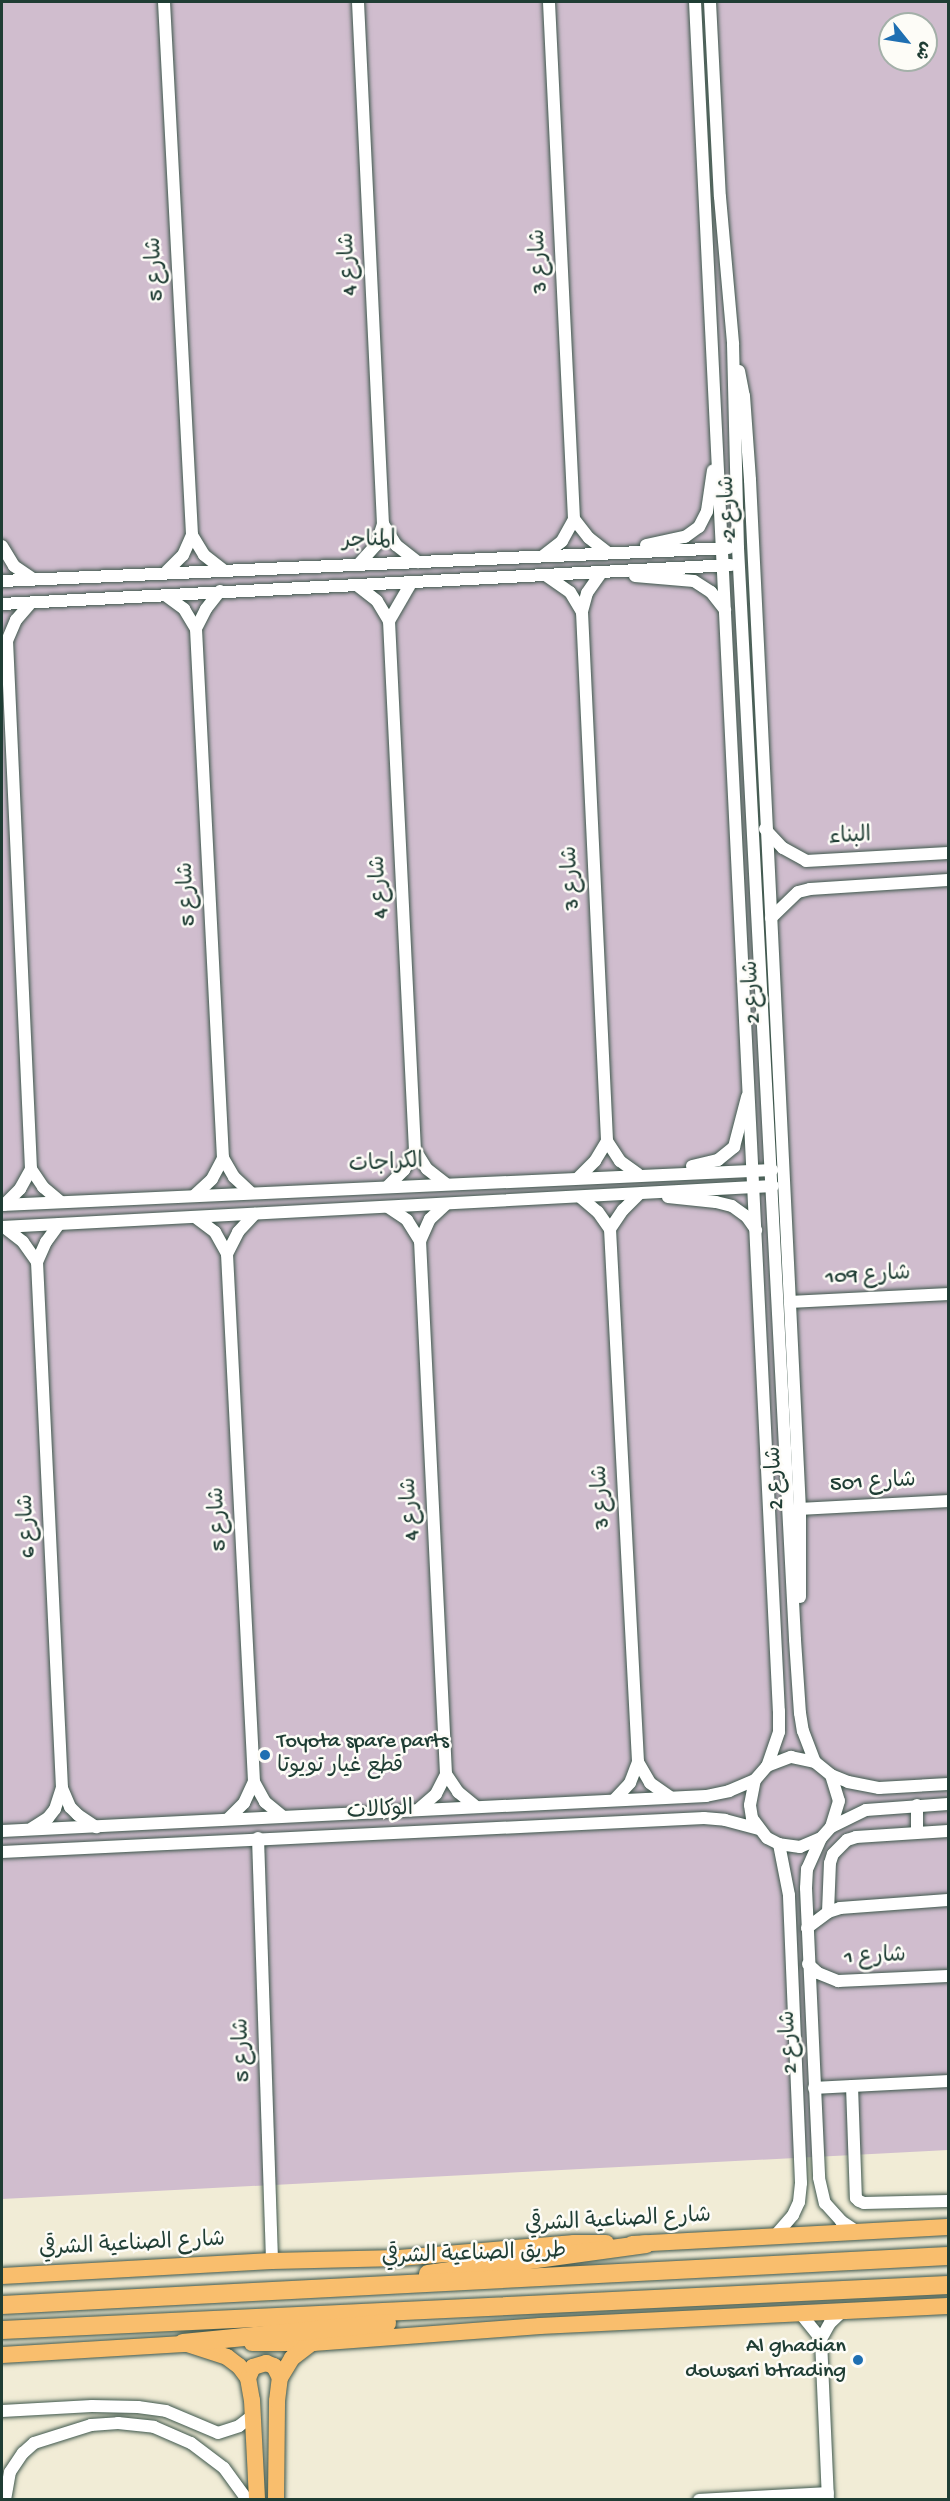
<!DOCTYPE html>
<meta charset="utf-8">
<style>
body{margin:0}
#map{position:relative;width:950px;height:2501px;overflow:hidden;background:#f1ecd6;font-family:"Gochi Hand","Playpen Sans Arabic",sans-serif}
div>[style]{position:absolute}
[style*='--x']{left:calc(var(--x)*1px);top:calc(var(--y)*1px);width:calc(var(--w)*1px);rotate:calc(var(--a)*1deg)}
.industrial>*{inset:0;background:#d0bdce}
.roads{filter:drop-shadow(0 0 2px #3e574c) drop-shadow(0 0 2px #3e574c)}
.minor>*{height:12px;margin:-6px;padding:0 6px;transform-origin:6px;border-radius:6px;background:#fff}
.major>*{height:16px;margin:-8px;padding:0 8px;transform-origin:8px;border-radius:8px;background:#f9be6d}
.highway>*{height:18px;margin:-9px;padding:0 9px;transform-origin:9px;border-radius:9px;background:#f9be6d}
.dots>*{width:16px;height:16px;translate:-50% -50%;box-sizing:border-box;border:3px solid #fdfcf7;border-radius:50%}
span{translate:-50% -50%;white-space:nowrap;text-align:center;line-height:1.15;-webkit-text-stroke:5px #fdfcf7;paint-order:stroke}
.street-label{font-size:22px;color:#1f3d34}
.poi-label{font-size:22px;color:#1f3d34}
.left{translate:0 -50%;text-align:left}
.right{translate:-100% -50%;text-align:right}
.frame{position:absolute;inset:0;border:3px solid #1f3d34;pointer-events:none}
.north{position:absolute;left:878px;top:12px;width:60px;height:60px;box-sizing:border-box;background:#fdfcf7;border:2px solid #a4b0a9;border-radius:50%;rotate:120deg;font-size:16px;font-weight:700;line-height:24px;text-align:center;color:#1f3d34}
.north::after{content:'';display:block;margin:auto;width:21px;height:27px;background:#1f6fb2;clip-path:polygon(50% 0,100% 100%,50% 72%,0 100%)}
</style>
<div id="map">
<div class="industrial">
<div style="clip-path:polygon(evenodd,2px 2px,948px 2px,948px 2150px,2px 2199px,2px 2px,890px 24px,926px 24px,926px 60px,890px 60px,890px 24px)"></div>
</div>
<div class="roads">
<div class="minor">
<div style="--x:164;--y:2;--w:534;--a:86.99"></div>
<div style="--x:192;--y:535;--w:22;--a:114"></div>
<div style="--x:183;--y:555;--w:23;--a:135"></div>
<div style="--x:358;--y:2;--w:523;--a:87.26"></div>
<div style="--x:383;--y:524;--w:22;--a:108"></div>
<div style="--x:376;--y:545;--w:24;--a:132"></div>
<div style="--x:695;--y:2;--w:1711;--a:87.19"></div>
<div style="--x:779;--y:1711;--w:21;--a:90"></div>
<div style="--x:779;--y:1732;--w:36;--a:109"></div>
<div style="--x:710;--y:2;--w:195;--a:87.1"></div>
<div style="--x:720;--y:197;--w:148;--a:84.9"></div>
<div style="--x:733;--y:344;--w:204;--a:88.6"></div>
<div style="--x:738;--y:548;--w:1093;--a:87.01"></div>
<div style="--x:795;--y:1640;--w:73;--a:86.1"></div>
<div style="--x:800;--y:1713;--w:18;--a:81"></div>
<div style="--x:803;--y:1731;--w:33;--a:69"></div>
<div style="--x:739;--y:371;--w:25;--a:79"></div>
<div style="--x:744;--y:396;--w:84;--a:85.9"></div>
<div style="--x:750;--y:480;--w:1030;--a:87.22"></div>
<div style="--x:800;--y:1509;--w:88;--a:90"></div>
<div style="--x:574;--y:519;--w:24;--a:52"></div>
<div style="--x:589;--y:538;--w:24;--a:38"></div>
<div style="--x:383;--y:524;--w:25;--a:58"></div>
<div style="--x:396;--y:545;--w:28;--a:38"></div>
<div style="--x:192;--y:535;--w:23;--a:59"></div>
<div style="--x:204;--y:555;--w:24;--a:38"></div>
<div style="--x:646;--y:545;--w:40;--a:-12"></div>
<div style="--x:685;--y:537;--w:17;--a:-36"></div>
<div style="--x:699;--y:527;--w:18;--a:-63"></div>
<div style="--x:707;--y:511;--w:41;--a:-81.7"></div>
<div style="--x:2;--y:546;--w:23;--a:59"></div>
<div style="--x:14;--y:566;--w:23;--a:34"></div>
<div style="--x:543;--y:556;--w:24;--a:-38"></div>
<div style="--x:562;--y:541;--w:25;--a:-61"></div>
<div style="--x:574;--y:519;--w:518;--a:-92.77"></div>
<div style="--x:601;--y:573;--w:24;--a:125"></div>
<div style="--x:587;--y:593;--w:20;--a:105"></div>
<div style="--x:582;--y:612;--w:530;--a:87.29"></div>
<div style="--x:607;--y:1141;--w:24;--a:57"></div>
<div style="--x:620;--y:1161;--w:22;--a:36"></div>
<div style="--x:547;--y:576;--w:28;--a:35"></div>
<div style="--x:570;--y:592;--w:23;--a:59"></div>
<div style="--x:635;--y:576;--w:59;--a:4.8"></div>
<div style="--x:694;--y:581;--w:20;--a:33"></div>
<div style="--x:711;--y:592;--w:23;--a:52"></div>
<div style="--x:2;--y:581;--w:727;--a:-2.6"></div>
<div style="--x:358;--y:586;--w:24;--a:38"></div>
<div style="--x:377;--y:601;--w:23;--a:59"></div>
<div style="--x:389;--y:621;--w:530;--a:87.19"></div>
<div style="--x:415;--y:1150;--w:22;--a:58"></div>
<div style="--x:427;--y:1169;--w:24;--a:38"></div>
<div style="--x:220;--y:591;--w:23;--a:128"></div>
<div style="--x:206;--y:609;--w:22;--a:117"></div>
<div style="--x:196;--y:629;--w:530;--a:87.08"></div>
<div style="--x:223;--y:1158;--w:22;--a:60"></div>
<div style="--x:234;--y:1177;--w:23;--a:43"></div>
<div style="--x:165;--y:595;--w:24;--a:36"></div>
<div style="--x:184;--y:609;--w:23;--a:59"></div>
<div style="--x:2;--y:604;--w:730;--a:-3.06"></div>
<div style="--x:389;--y:621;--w:44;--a:-59.9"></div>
<div style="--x:765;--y:829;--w:26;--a:47"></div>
<div style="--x:783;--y:848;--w:26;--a:29"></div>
<div style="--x:806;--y:861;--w:142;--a:-3.2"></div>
<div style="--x:771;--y:918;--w:37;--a:-44"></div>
<div style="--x:798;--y:892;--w:12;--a:-14"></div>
<div style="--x:810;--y:889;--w:138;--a:-3.7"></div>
<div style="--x:692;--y:1166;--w:27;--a:-13"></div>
<div style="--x:718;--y:1160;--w:21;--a:-39"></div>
<div style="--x:734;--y:1147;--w:52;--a:-75.4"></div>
<div style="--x:31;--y:1169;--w:22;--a:56"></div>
<div style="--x:43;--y:1187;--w:23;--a:40"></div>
<div style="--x:579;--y:1177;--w:23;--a:-45"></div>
<div style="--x:595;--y:1161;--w:23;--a:-59"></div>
<div style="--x:388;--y:1186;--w:23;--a:-45"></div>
<div style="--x:404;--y:1170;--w:23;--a:-61"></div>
<div style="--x:195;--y:1195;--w:23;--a:-43"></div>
<div style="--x:212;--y:1179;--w:24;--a:-62"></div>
<div style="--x:580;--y:1197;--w:23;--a:40"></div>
<div style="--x:598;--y:1212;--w:21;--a:55"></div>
<div style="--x:610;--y:1229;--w:534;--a:86.99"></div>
<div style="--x:638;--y:1762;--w:22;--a:111"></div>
<div style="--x:630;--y:1783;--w:22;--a:133"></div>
<div style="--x:668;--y:1197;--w:48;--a:5.9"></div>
<div style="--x:716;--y:1202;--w:16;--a:14"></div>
<div style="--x:732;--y:1206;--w:19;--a:36"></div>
<div style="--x:747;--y:1217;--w:16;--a:55"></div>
<div style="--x:2;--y:1205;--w:771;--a:-2.6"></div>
<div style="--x:4;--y:1205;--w:23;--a:-45"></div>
<div style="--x:20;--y:1189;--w:23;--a:-61"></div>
<div style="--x:31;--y:1169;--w:529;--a:-92.6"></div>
<div style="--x:7;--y:641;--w:23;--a:-67"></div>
<div style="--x:16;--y:620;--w:23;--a:-49"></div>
<div style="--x:388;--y:1207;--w:23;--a:34"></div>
<div style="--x:407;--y:1220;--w:25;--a:58"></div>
<div style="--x:195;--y:1217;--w:25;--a:37"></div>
<div style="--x:215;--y:1232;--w:25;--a:61"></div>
<div style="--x:227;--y:1254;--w:529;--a:87.07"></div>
<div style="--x:254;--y:1782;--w:23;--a:61"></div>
<div style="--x:265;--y:1802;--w:22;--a:39"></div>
<div style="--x:2;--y:1227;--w:772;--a:-3.04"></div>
<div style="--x:4;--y:1227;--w:24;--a:38"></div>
<div style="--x:23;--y:1242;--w:24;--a:55"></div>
<div style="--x:610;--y:1229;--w:23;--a:-56"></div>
<div style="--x:623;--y:1210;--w:23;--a:-45"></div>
<div style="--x:227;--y:1254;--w:25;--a:-63"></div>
<div style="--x:238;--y:1232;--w:25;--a:-47"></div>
<div style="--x:790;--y:1302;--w:158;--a:-2.9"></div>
<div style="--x:800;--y:1509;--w:148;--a:-3.1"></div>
<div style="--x:638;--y:1762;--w:24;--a:60"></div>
<div style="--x:650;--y:1783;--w:24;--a:35"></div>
<div style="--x:446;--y:1774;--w:22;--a:56"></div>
<div style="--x:458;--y:1792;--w:22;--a:39"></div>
<div style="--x:831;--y:1775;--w:18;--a:22"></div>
<div style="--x:848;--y:1782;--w:32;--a:11"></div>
<div style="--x:879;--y:1788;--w:69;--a:-3.3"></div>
<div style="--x:62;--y:1788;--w:21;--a:67"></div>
<div style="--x:70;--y:1807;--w:11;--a:45"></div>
<div style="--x:78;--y:1815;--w:22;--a:34"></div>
<div style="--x:917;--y:1805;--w:27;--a:90"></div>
<div style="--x:420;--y:1808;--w:21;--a:-41"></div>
<div style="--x:436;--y:1794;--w:22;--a:-63"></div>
<div style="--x:446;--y:1774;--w:534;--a:-92.79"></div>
<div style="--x:420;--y:1241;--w:24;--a:-66"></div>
<div style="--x:430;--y:1219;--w:22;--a:-43"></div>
<div style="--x:228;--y:1819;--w:23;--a:-45"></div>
<div style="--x:244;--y:1803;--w:23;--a:-65"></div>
<div style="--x:831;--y:1827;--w:39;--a:-26"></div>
<div style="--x:866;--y:1810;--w:82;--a:-4.2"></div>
<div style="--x:32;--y:1828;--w:19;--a:-32"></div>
<div style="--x:48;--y:1818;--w:11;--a:-52"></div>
<div style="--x:55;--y:1809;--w:22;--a:-72"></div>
<div style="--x:62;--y:1788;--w:527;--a:-92.72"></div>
<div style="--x:37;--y:1262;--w:22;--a:-66"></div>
<div style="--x:46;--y:1242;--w:22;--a:-54"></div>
<div style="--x:2;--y:1831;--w:705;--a:-2.85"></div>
<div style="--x:706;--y:1796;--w:24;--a:-12"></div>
<div style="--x:729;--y:1791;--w:28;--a:-23"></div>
<div style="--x:755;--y:1780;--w:18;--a:-49"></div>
<div style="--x:767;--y:1766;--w:26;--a:-21"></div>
<div style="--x:791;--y:1757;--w:25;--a:12"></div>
<div style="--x:815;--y:1762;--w:21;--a:39"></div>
<div style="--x:831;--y:1775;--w:27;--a:73"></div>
<div style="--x:839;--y:1801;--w:27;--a:107"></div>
<div style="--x:831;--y:1827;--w:15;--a:132"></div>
<div style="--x:821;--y:1838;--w:23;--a:157"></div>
<div style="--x:800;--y:1847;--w:21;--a:-172"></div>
<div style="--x:779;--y:1844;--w:13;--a:-153"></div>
<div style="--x:767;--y:1838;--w:25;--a:-127"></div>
<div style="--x:752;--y:1818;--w:13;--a:-99"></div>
<div style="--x:750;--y:1805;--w:25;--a:-79"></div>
<div style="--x:258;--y:1838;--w:423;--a:88.1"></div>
<div style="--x:821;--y:1838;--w:34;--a:114"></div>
<div style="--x:807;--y:1869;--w:19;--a:93"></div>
<div style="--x:806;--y:1888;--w:290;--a:87.4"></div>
<div style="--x:819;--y:2178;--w:26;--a:77"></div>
<div style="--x:825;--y:2203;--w:24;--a:48"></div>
<div style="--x:841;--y:2221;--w:18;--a:34"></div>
<div style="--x:2;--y:1852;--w:703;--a:-2.77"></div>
<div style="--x:704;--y:1818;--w:21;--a:5"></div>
<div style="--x:725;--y:1820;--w:35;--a:15"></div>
<div style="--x:828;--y:1912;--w:49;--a:-87.7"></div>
<div style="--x:830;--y:1863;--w:9;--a:-72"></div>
<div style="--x:833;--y:1854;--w:20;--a:-45"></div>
<div style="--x:847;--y:1840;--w:9;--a:-18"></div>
<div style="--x:856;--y:1837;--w:92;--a:-3.7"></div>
<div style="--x:807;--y:1928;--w:26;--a:-37"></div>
<div style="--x:828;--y:1912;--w:13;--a:-18"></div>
<div style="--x:840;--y:1908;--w:108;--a:-4.2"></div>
<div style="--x:808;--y:1964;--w:13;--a:42"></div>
<div style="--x:818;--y:1973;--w:22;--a:22"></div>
<div style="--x:838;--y:1981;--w:110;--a:-2.6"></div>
<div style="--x:852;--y:2086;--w:112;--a:88"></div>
<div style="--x:856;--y:2198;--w:4;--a:45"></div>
<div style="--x:859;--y:2201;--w:5;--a:22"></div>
<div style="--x:864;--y:2203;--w:84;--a:-1.4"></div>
<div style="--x:814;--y:2088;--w:134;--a:-3"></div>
<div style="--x:774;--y:2237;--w:29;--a:-49"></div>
<div style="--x:793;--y:2215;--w:14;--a:-65"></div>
<div style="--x:799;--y:2202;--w:19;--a:-84"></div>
<div style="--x:801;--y:2183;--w:288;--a:-92.4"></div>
<div style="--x:789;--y:1895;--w:52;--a:-101.1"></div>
<div style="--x:800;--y:2313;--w:33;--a:51"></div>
<div style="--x:2;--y:2411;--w:90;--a:-3.2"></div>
<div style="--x:92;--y:2406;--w:46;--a:1.2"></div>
<div style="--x:138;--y:2407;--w:28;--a:8"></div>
<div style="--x:166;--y:2411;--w:56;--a:22.9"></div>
<div style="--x:218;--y:2433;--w:22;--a:-18"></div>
<div style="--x:239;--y:2426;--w:16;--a:-38"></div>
<div style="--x:5;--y:2500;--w:28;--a:-80"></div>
<div style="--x:10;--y:2472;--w:23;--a:-56"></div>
<div style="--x:23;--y:2453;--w:15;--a:-42"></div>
<div style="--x:34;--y:2443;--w:60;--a:-17.5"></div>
<div style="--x:91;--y:2425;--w:27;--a:-4"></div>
<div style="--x:118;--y:2423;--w:36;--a:6"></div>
<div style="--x:154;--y:2427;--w:40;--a:23.4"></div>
<div style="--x:191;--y:2443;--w:41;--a:37.1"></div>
<div style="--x:224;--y:2468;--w:39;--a:54"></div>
<div style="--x:699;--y:2500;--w:129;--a:-3.1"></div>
<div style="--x:828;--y:2500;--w:161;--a:-92.5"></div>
<div style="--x:821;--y:2339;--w:18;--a:-61"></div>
<div style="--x:830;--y:2323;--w:18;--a:-43"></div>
</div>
<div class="major">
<div style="--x:632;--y:2244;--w:316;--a:-3.1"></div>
<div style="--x:2;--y:2276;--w:270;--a:-3.2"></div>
<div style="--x:272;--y:2261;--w:127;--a:-1.4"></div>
<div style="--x:399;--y:2258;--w:176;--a:-4.9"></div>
<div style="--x:574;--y:2243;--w:32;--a:0"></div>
<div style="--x:252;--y:2343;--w:61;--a:0"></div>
<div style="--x:313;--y:2343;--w:228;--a:-4.3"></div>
<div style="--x:540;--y:2326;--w:408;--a:-2.8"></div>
<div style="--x:187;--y:2344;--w:42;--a:18"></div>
<div style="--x:227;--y:2357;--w:15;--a:37"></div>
<div style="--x:239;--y:2366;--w:15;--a:53"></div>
<div style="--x:248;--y:2378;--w:22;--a:80"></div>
<div style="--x:252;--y:2400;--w:100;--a:87.1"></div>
<div style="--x:2;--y:2355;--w:194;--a:-3.5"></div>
<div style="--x:248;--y:2378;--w:12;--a:-66"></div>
<div style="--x:253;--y:2367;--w:14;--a:-17"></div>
<div style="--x:266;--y:2363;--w:9;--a:21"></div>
<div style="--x:274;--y:2366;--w:13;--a:63"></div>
<div style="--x:276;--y:2500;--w:99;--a:-89.4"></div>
<div style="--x:277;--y:2401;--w:23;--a:-83"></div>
<div style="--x:280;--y:2378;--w:23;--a:-59"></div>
<div style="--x:292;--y:2358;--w:25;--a:-37"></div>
</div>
<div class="highway">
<div style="--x:428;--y:2274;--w:220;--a:-7.8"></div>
<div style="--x:2;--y:2305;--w:947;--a:-2.97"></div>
<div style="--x:2;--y:2330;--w:947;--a:-2.72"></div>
<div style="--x:183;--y:2343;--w:205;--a:-5.6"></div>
</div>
</div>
<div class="dots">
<div style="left:265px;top:1755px;background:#1f6fb2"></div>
<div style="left:858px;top:2360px;background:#1f6fb2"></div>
</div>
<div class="street-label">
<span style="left:541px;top:261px;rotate:-93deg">شارع 3</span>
<span style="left:350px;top:264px;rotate:-93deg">شارع 4</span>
<span style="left:157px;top:269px;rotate:-93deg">شارع 5</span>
<span style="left:730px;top:507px;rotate:-93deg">شارع 2</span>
<span style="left:369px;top:542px;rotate:-2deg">المناجر</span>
<span style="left:850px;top:838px;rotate:-3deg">البناء</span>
<span style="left:573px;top:878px;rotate:-93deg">شارع 3</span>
<span style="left:381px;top:887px;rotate:-93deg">شارع 4</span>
<span style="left:189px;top:894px;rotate:-93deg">شارع 5</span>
<span style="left:754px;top:992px;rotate:-93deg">شارع 2</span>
<span style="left:386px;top:1165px;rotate:-3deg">الكراجات</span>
<span style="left:868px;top:1277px;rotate:-3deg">شارع 109</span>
<span style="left:777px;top:1478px;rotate:-93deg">شارع 2</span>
<span style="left:873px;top:1484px;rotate:-3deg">شارع 501</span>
<span style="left:603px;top:1497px;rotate:-93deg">شارع 3</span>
<span style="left:412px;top:1509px;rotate:-93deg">شارع 4</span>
<span style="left:220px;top:1519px;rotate:-93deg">شارع 5</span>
<span style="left:29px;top:1526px;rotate:-93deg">شارع 6</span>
<span style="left:380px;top:1812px;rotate:-3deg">الوكالات</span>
<span style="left:875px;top:1958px;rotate:-2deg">شارع 1</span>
<span style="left:791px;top:2042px;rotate:-93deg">شارع 2</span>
<span style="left:244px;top:2050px;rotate:-92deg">شارع 5</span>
<span style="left:618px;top:2222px;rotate:-3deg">شارع الصناعية الشرقي</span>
<span style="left:132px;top:2246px;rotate:-3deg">شارع الصناعية الشرقي</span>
<span style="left:474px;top:2256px;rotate:-2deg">طريق الصناعية الشرقي</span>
</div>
<div class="poi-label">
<span class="left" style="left:277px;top:1755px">Toyota spare parts<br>قطع غيار تويوتا</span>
<span class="right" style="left:846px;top:2360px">Al ghadian<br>dowsari btrading</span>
</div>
<div class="frame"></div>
<div class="north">ش</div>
</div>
